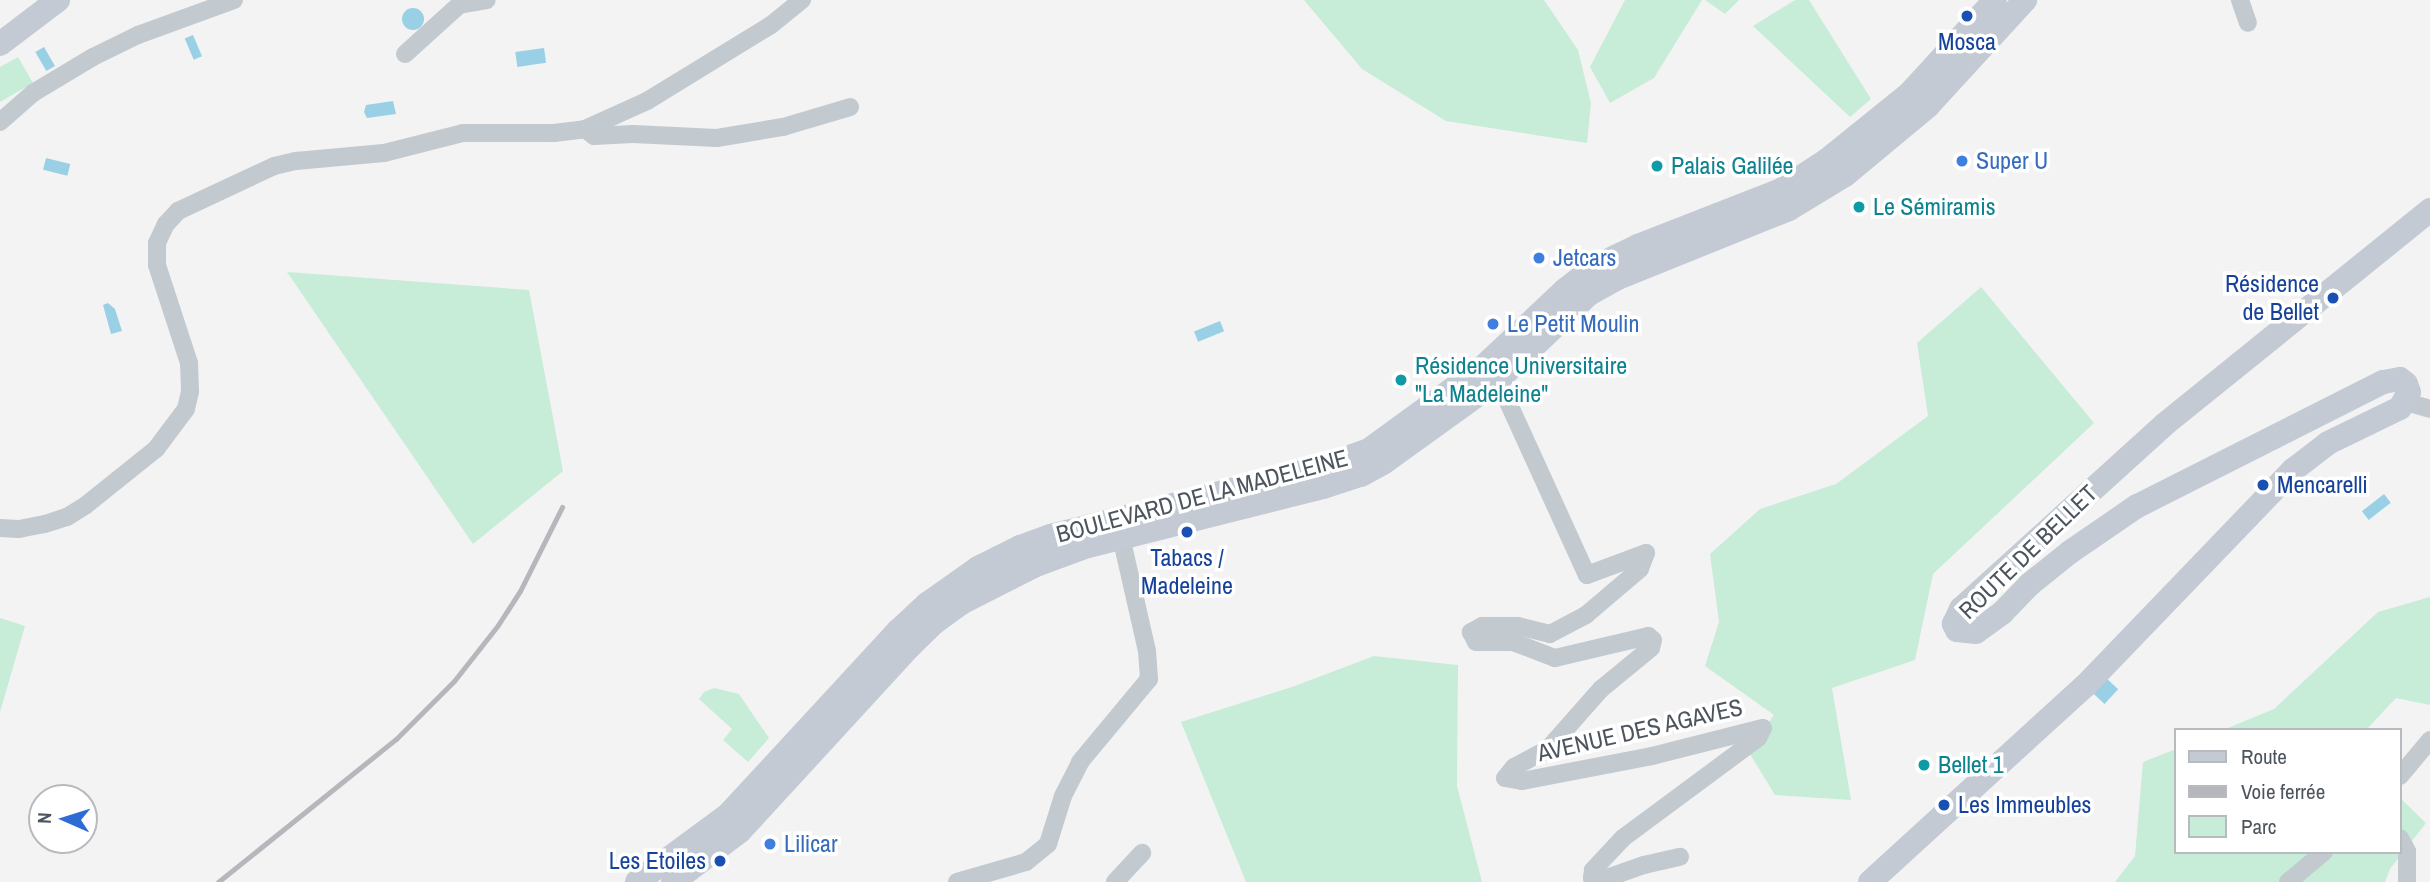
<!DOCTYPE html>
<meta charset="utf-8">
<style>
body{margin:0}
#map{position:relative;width:2430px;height:882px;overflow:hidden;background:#f4f3f3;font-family:"Archivo Narrow",sans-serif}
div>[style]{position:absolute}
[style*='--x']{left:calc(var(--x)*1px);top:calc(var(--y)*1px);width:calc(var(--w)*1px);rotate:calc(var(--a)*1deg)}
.green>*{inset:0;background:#c7ecd8}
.water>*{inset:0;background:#99d0e5;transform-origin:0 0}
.round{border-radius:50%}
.street>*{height:18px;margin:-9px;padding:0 9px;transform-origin:9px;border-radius:9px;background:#c2c9cf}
.secondary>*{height:24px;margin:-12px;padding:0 12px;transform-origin:12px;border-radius:12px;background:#c3cad4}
.rail>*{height:5px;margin:-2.5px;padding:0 2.5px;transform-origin:2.5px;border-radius:2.5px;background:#b5b7bc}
.dots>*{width:19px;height:19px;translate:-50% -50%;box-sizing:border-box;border:4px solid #fff;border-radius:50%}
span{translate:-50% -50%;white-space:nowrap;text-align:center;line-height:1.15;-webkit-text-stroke:7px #fff;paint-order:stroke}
.transit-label{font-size:24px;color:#164399}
.right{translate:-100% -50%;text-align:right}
.left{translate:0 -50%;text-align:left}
.shop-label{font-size:24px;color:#366cbe}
.culture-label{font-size:24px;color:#0d838f}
.street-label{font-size:24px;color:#4c555e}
.legend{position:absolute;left:2174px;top:728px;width:228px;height:126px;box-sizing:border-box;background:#fff;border:2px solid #b7bbbf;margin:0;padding:9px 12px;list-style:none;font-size:21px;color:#4c555e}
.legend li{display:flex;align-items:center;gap:14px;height:35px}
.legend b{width:35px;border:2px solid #b7bbbf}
.north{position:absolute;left:28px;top:784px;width:70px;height:70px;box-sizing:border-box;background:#fff;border:2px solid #b7bbbf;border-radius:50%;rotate:273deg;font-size:19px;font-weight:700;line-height:28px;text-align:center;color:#4c555e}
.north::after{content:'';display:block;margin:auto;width:24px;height:32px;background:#2d6cd4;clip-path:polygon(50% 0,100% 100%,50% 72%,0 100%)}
</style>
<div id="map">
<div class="green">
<div style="clip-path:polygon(1304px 0,1544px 0,1578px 50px,1591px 103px,1587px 143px,1446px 121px,1362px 69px)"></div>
<div style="clip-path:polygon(1625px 0,1702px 0,1654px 78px,1610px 103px,1590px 67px)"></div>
<div style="clip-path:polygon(1705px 0,1739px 0,1725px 14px)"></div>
<div style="clip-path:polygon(1795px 0,1809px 0,1871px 99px,1850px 117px,1753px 26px)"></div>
<div style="clip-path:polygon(18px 57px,33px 83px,0 102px,0 67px)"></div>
<div style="clip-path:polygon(287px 272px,529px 290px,563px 471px,473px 544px)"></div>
<div style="clip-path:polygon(1981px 287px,2094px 423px,1933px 574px,1915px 660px,1832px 688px,1851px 800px,1775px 795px,1748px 751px,1774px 715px,1705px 666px,1719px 622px,1710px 554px,1760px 509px,1836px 484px,1928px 416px,1917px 343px)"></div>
<div style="clip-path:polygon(2430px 597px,2430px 705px,2396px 698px,2366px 730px,2223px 730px,2274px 709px,2378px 612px)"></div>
<div style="clip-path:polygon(0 618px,25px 626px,0 712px)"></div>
<div style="clip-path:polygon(1374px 656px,1458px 665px,1457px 786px,1482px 882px,1246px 882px,1181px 722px,1292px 687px)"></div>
<div style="clip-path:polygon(714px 688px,739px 694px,769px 738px,748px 762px,723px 740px,732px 729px,699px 699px,704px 692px)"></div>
<div style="clip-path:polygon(2176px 749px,2176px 852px,2400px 852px,2400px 798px,2426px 823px,2390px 869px,2385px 882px,2115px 882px,2135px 856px,2143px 762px)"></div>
</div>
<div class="water">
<div class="round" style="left:402px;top:8px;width:22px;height:22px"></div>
<div style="left:193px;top:35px;width:23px;height:9px;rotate:67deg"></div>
<div style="left:44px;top:47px;width:22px;height:10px;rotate:60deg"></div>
<div style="left:544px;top:48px;width:15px;height:29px;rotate:82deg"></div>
<div style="clip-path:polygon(393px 101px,396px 114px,367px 118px,364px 112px,366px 105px)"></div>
<div style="left:46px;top:158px;width:25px;height:12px;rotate:14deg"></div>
<div style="clip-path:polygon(108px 303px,115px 309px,122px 331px,111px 334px,103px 305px)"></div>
<div style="left:1220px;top:321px;width:11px;height:28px;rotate:68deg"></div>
<div style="left:2384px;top:494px;width:11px;height:28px;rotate:52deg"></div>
<div style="left:2105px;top:677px;width:18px;height:20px;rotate:43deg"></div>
</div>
<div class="street">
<div style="--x:2240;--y:0;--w:24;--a:71"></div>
<div style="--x:405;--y:54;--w:73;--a:-42.2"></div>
<div style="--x:459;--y:5;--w:28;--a:-10"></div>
<div style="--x:0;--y:122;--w:44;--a:-41.3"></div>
<div style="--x:33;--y:93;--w:70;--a:-31"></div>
<div style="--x:93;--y:57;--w:50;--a:-26.1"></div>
<div style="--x:138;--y:35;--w:102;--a:-20"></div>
<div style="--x:585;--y:129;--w:11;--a:38"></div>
<div style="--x:594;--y:136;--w:39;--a:-3"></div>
<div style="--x:633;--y:134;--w:84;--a:2.7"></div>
<div style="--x:717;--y:138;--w:67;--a:-9.5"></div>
<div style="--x:783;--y:127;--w:70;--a:-16.6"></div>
<div style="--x:1498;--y:380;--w:214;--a:65.5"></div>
<div style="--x:1587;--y:575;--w:63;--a:-20.4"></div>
<div style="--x:1646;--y:553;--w:17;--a:111"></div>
<div style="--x:1640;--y:569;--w:71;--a:139.6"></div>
<div style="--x:1586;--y:615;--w:41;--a:152.2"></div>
<div style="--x:1550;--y:634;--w:33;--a:-166"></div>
<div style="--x:1518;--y:626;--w:36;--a:180"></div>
<div style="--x:1482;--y:626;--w:13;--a:151"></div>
<div style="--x:1471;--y:632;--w:11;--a:63"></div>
<div style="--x:1476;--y:642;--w:37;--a:0"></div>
<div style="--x:1513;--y:642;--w:45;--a:20.9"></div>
<div style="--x:1555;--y:658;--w:96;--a:-13.3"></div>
<div style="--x:1648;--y:636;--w:6;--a:39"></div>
<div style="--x:1653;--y:640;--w:8;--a:104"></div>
<div style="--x:1651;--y:648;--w:65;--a:140.6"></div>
<div style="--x:1601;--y:689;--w:80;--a:131.5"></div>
<div style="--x:1548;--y:749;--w:38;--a:152"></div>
<div style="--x:1514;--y:767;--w:14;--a:129"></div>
<div style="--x:1505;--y:778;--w:17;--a:10"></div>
<div style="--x:1522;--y:781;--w:132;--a:-10.9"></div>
<div style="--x:1652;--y:756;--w:114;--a:-14.2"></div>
<div style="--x:1763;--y:728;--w:11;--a:117"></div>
<div style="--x:1758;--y:738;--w:168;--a:143.5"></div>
<div style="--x:1623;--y:838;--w:44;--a:133.2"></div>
<div style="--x:1593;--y:870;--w:8;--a:97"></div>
<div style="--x:1592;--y:878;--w:9;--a:13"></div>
<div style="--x:1601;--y:880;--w:46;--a:-19.2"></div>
<div style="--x:1644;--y:865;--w:37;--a:-13"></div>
<div style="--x:2406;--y:402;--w:25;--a:16"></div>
<div style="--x:0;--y:528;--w:19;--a:3"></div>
<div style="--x:19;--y:529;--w:26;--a:-11"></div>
<div style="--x:45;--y:524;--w:23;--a:-18"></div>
<div style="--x:67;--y:517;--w:22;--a:-32"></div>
<div style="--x:86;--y:505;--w:90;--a:-38.7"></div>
<div style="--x:156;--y:449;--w:50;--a:-53.1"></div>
<div style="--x:186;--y:409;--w:18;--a:-77"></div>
<div style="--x:190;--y:391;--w:28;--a:-92"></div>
<div style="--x:189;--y:363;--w:103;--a:-108.1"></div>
<div style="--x:157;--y:265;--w:22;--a:-90"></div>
<div style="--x:157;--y:243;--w:21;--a:-65"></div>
<div style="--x:166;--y:224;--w:18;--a:-47"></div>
<div style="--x:178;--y:211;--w:106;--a:-25.1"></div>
<div style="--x:274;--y:166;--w:23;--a:-13"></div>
<div style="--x:296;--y:161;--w:88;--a:-5.2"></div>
<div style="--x:384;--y:153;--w:81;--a:-14.2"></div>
<div style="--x:463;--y:133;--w:91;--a:0"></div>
<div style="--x:554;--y:133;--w:31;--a:-7"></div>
<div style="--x:585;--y:129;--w:68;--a:-24.3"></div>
<div style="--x:647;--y:101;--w:145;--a:-31.5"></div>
<div style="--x:771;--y:25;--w:40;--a:-39"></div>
<div style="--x:2400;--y:776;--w:47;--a:-50.2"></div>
<div style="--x:2400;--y:838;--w:15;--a:62"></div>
<div style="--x:2407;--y:851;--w:31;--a:90"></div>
<div style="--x:957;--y:882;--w:72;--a:-16.2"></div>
<div style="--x:1026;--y:862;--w:28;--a:-39"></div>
<div style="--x:1048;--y:844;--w:50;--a:-72.6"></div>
<div style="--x:1063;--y:796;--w:38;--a:-63"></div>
<div style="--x:1080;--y:762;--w:108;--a:-50.3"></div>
<div style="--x:1149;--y:679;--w:28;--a:-94"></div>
<div style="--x:1147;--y:651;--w:117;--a:-102.8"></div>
<div style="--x:1115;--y:882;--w:40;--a:-47"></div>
<div style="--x:2288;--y:882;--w:47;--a:-39.8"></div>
</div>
<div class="secondary">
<div style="--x:0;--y:44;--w:73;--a:-37.2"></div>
<div style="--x:637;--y:882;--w:113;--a:-36.4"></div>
<div style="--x:728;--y:815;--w:251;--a:-47.3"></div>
<div style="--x:898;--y:631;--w:40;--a:-43"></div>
<div style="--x:927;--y:604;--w:62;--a:-35.2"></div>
<div style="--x:978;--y:568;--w:47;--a:-26.6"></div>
<div style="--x:1020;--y:547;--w:33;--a:-20"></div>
<div style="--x:1051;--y:536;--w:276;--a:-14.3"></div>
<div style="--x:1318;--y:468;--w:54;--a:-19.4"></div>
<div style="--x:1369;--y:450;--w:141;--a:-36.1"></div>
<div style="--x:1483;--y:367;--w:112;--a:-43.2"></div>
<div style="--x:1565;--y:290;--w:39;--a:-38"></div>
<div style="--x:1596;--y:266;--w:47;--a:-25.5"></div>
<div style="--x:1638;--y:246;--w:154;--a:-21.4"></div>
<div style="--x:1781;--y:190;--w:55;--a:-33.1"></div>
<div style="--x:1827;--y:160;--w:105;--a:-38.8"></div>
<div style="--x:1909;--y:94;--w:127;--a:-47.5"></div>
<div style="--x:673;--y:882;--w:84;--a:-37.3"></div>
<div style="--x:740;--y:831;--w:251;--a:-47.4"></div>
<div style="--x:910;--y:646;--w:35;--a:-44"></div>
<div style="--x:935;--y:622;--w:32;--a:-36"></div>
<div style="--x:961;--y:603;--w:84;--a:-26.9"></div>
<div style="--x:1036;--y:565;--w:55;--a:-20.1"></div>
<div style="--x:1088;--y:546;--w:242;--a:-14.1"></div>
<div style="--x:1323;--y:487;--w:40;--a:-18"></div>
<div style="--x:1361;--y:475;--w:25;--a:-29"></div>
<div style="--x:1383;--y:463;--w:142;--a:-35.8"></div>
<div style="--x:1498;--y:380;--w:125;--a:-43.4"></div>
<div style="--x:1589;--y:294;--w:35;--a:-29"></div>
<div style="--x:1620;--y:277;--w:182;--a:-21.9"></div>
<div style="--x:1789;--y:209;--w:66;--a:-31.3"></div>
<div style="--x:1845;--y:175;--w:108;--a:-39.7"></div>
<div style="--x:1928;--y:106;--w:144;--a:-47.5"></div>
<div style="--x:1870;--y:882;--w:291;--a:-42.4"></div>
<div style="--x:2085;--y:686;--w:300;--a:-46.1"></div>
<div style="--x:2293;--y:470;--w:44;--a:-37.6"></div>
<div style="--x:2328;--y:443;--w:80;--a:-25.9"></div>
<div style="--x:2400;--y:408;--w:18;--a:-61"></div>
<div style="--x:2409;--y:392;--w:9;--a:-111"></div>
<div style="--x:2406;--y:384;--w:8;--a:-140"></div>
<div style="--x:2400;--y:379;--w:17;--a:170"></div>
<div style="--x:2383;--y:382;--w:275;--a:153.2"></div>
<div style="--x:2137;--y:506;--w:81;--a:145.5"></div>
<div style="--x:2070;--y:552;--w:53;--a:141.2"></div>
<div style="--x:2029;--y:585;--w:39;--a:134"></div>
<div style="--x:2002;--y:613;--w:32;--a:144"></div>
<div style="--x:1976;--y:632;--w:19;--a:-174"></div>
<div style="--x:1957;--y:630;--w:7;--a:-117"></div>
<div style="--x:1954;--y:624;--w:17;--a:-65"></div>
<div style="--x:1961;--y:609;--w:275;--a:-42.2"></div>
<div style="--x:2165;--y:424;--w:341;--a:-38.9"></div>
</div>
<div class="rail">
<div style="--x:218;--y:882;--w:228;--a:-38.8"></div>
<div style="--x:396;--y:739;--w:82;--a:-45"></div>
<div style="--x:454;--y:681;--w:71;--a:-51.8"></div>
<div style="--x:498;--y:625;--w:40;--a:-57.1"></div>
<div style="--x:520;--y:591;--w:94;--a:-63.4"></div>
</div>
<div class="dots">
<div style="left:1967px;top:16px;background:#1a4fb4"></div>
<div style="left:1962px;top:161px;background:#3f7fe0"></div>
<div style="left:1657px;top:166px;background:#0f9aa8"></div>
<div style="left:1859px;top:207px;background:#0f9aa8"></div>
<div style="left:1539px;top:258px;background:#3f7fe0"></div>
<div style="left:2333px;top:298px;background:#1a4fb4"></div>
<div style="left:1493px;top:324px;background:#3f7fe0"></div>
<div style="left:1401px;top:380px;background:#0f9aa8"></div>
<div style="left:2263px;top:485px;background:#1a4fb4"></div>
<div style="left:1187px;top:532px;background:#1a4fb4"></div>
<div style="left:1924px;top:765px;background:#0f9aa8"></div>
<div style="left:1944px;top:805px;background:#1a4fb4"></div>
<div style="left:770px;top:844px;background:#3f7fe0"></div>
<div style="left:720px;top:861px;background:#1a4fb4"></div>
</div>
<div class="transit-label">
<span style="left:1967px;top:42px">Mosca</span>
<span class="right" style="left:2319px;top:298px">Résidence<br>de Bellet</span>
<span class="left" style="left:2277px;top:485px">Mencarelli</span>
<span style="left:1187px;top:572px">Tabacs /<br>Madeleine</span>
<span class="left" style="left:1958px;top:805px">Les Immeubles</span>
<span class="right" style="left:706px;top:861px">Les Etoiles</span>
</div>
<div class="shop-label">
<span class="left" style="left:1976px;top:161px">Super U</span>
<span class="left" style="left:1553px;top:258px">Jetcars</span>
<span class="left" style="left:1507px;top:324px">Le Petit Moulin</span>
<span class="left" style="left:784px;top:844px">Lilicar</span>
</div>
<div class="culture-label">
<span class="left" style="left:1671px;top:166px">Palais Galilée</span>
<span class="left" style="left:1873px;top:207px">Le Sémiramis</span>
<span class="left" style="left:1415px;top:380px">Résidence Universitaire<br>"La Madeleine"</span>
<span class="left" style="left:1938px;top:765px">Bellet 1</span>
</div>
<div class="street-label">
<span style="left:1202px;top:496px;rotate:-15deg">BOULEVARD DE LA MADELEINE</span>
<span style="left:2028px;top:552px;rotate:-44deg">ROUTE DE BELLET</span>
<span style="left:1640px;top:730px;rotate:-13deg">AVENUE DES AGAVES</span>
</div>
<ul class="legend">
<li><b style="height:9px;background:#c3cad4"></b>Route</li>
<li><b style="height:9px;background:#b5b7bc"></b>Voie ferrée</li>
<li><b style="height:19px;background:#c7ecd8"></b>Parc</li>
</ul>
<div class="north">N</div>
</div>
